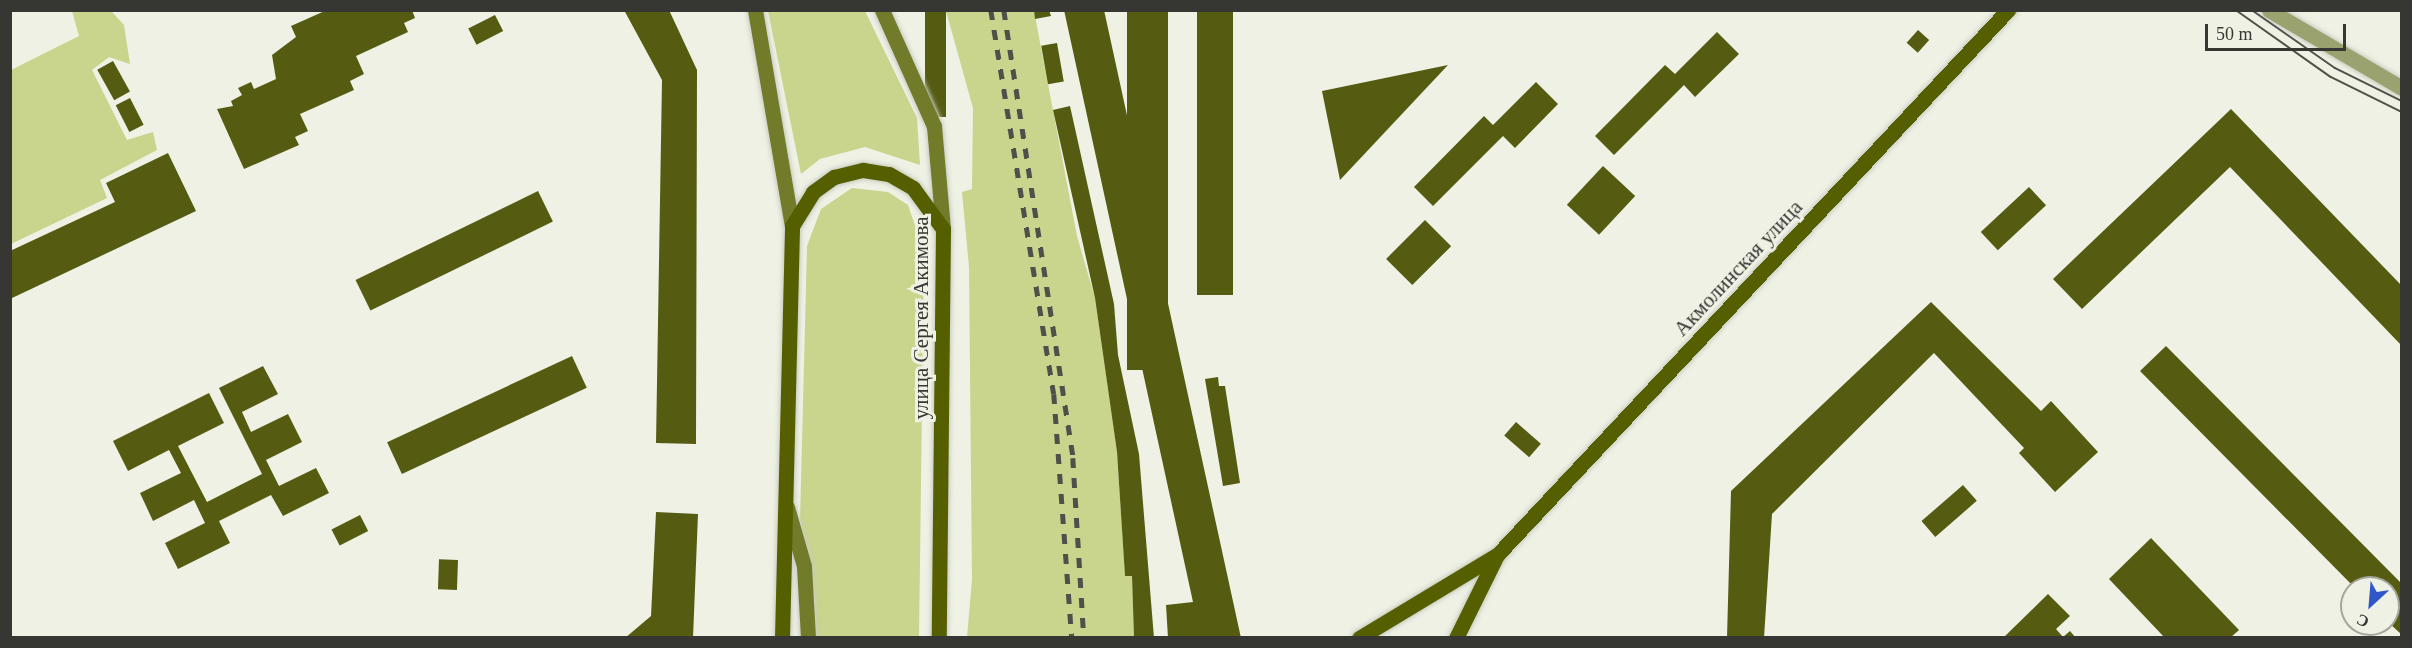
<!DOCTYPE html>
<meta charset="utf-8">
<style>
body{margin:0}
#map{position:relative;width:2412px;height:648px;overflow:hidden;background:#eef1e4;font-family:"Times New Roman",serif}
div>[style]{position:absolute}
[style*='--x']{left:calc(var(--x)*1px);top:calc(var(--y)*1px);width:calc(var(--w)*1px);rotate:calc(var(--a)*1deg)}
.green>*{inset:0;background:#c9d48d}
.building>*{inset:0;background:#555c12;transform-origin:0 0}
.roads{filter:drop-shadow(0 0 2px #c9ccc0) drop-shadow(0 0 2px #c9ccc0)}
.street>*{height:15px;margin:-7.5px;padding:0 7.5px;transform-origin:7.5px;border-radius:7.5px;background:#9aa270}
.secondary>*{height:15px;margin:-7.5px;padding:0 7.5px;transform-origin:7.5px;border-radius:7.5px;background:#727b2a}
.primary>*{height:15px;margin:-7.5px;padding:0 7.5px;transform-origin:7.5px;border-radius:7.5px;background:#565f00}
.tram>*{height:1.5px;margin:-0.75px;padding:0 0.75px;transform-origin:0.75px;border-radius:0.75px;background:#4f504a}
.rail>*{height:4.5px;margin-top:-2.25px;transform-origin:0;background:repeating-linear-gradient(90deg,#4f504a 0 10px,transparent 0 20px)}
span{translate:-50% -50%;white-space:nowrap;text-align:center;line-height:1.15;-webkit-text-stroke:6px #eef1e4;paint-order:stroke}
.street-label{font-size:21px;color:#363732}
.frame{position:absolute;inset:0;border:12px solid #363732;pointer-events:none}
.north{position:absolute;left:2340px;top:576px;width:60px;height:60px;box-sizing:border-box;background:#eef1e4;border:2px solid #a4a79d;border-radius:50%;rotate:206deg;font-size:16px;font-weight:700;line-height:24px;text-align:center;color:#363732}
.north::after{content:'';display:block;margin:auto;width:21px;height:27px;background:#3057c7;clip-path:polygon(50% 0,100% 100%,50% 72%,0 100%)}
.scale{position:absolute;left:2205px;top:24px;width:141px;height:27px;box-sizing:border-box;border:3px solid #363732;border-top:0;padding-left:8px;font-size:18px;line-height:21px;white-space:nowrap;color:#363732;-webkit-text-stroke:4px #eef1e4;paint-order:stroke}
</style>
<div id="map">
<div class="green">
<div style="clip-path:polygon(72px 11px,111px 11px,124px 25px,130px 64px,109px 57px,92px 70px,127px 140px,153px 132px,157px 150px,100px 180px,107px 198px,11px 244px,11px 70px,79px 36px)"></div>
<div style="clip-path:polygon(768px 11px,865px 11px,917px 118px,920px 165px,865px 147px,820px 159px,801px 174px)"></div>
<div style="clip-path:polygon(946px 11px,1034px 11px,1077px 236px,1095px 298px,1117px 452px,1125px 575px,1132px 576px,1134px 637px,967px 637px,972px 580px,969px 267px,962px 192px,972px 189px,973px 108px)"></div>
<div style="clip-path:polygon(852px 188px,888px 192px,908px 205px,924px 252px,919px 637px,814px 637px,815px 600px,800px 520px,807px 246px,821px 209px)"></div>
</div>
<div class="building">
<div style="clip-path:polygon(327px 10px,412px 10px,415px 18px,404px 23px,408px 32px,356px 56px,364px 74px,350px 81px,354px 90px,300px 114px,308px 131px,295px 137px,299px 145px,244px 169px,217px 109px,233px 106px,231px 101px,242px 95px,238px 88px,251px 82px,254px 89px,276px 79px,272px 55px,296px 37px,291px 26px)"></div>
<div style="clip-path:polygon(624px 10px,669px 10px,697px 70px,696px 444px,656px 443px,662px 80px)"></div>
<div style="left:925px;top:10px;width:21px;height:107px"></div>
<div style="clip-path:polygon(1034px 10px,1049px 10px,1051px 16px,1035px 19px)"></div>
<div style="clip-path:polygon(1064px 10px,1104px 10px,1241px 638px,1168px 638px,1166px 605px,1193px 602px)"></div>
<div style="left:1127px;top:10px;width:41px;height:360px"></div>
<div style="left:1197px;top:10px;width:36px;height:285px"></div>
<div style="left:495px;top:15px;width:18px;height:30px;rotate:63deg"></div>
<div style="left:1918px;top:30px;width:15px;height:17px;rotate:42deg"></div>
<div style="clip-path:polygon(1717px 32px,1739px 54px,1695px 97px,1684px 85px,1614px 155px,1595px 136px,1665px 65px,1675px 74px)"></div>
<div style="left:1057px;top:43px;width:39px;height:16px;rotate:80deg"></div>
<div style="left:113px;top:61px;width:35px;height:18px;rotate:61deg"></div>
<div style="clip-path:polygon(1448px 65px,1340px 180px,1322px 91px)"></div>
<div style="clip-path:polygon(1536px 82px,1558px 104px,1515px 148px,1503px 136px,1433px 206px,1414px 187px,1484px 116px,1493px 125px)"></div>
<div style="left:130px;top:98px;width:30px;height:16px;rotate:63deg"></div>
<div style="clip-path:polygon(1070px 106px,1114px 304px,1118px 355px,1139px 454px,1154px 638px,1134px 638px,1132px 576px,1125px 576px,1117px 452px,1095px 298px,1053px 110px)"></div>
<div style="clip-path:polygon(2231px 109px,2402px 286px,2402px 346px,2230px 167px,2082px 309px,2053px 279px)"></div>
<div style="clip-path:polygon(168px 153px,196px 211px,10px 299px,10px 251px,115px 202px,106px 183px)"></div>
<div style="left:1603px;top:166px;width:44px;height:53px;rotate:43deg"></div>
<div style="left:2029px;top:187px;width:25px;height:66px;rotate:47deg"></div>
<div style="left:538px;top:191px;width:34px;height:203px;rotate:64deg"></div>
<div style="left:1425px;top:220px;width:37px;height:55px;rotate:45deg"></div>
<div style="clip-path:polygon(1931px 302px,2041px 411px,2051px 401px,2098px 452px,2055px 492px,2019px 453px,2024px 448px,1934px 353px,1772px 514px,1764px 638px,1727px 638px,1731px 491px)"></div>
<div style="clip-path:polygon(2166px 346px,2402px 584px,2402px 635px,2388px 622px,2388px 588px,2355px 588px,2140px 371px)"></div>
<div style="left:572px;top:356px;width:35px;height:204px;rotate:65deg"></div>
<div style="clip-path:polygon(263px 366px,278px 394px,242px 412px,251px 432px,288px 414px,302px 442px,266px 460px,279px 486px,316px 468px,329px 493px,283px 516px,271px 495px,219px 521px,230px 543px,178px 569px,165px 543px,205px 523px,194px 500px,153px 521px,140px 493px,181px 473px,169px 450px,128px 471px,113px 441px,209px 393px,224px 423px,178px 446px,207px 502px,262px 474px,219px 388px)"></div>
<div style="clip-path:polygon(1218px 377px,1219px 386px,1225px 386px,1240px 483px,1223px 486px,1205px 379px)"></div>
<div style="left:1516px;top:422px;width:33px;height:18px;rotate:41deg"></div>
<div style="left:1963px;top:485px;width:21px;height:55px;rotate:49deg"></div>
<div style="clip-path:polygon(656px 512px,698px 514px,693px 638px,625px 638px,651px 616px)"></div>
<div style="left:360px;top:515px;width:18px;height:32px;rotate:63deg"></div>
<div style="clip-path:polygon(2151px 538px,2239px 630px,2230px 638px,2165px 638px,2109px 579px)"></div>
<div style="left:458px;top:560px;width:30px;height:19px;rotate:92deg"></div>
<div style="clip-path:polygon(2048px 594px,2070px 616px,2056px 629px,2063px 637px,2070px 631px,2076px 638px,2003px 638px)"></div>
</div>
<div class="roads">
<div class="street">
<div style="--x:2269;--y:10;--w:154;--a:30.4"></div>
</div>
<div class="secondary">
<div style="--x:755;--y:10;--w:219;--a:80.3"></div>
<div style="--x:882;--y:10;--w:127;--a:65.9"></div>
<div style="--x:934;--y:126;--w:103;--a:85"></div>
<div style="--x:787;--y:507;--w:61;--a:73.9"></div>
<div style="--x:804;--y:566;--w:72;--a:86.8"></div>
</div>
<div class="primary">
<div style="--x:782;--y:638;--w:412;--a:-88.6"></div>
<div style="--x:792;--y:226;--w:40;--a:-58"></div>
<div style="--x:813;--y:192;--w:26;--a:-36"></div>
<div style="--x:834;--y:177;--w:30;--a:-14"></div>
<div style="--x:863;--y:170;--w:26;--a:9"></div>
<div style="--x:889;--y:174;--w:28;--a:30"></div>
<div style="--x:913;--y:188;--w:51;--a:53.8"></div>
<div style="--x:943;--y:229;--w:409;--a:90.6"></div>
<div style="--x:1359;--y:638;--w:162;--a:-31.1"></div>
<div style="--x:1498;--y:554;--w:746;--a:-46.85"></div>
<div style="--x:1456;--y:638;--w:90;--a:-63.7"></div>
</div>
</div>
<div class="tram">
<div style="--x:2236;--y:10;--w:116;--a:35.2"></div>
<div style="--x:2331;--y:77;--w:79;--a:26.2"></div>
<div style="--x:2252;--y:10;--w:101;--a:34.9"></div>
<div style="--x:2335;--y:68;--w:75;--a:26.2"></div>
</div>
<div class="rail">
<div style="--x:991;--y:10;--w:389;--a:80.7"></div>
<div style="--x:1054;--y:394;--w:245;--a:85.8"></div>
<div style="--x:1004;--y:10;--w:453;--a:81.2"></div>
<div style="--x:1073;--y:458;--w:180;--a:86.5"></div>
</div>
<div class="street-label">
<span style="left:1738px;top:268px;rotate:-47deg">Акмолинская улица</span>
<span style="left:921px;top:318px;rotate:-90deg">улица Сергея Акимова</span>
</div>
<div class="frame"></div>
<div class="north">С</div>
<div class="scale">50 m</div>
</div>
